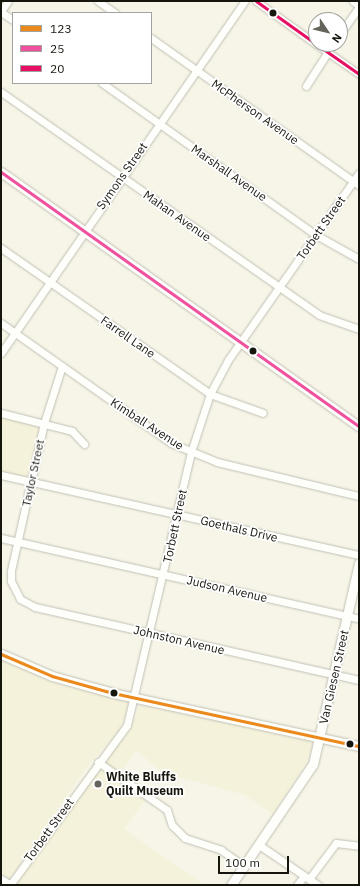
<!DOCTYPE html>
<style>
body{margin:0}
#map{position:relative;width:360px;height:886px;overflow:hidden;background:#f6f5e7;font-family:"IBM Plex Sans",sans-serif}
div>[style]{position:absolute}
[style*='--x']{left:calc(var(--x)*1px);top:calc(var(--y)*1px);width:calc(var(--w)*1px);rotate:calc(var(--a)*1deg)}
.built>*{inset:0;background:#f4f2da}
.roads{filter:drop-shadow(0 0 1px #c1c0b6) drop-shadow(0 0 1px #c1c0b6)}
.minor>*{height:7px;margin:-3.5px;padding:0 3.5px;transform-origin:3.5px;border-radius:3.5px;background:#fefefb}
.major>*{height:9px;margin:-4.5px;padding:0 4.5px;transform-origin:4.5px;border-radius:4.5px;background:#fefefb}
.bus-1>*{height:3px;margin:-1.5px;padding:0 1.5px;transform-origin:1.5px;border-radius:1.5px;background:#ec891d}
.bus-2>*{height:3px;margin:-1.5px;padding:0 1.5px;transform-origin:1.5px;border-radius:1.5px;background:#ef519e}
.bus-3>*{height:3px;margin:-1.5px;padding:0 1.5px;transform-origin:1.5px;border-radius:1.5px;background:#e60f63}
.dots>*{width:11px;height:11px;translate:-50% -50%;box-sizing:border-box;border:2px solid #fff;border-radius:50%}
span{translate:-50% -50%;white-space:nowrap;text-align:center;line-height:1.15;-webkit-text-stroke:3.5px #fff;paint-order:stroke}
.street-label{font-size:12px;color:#17160e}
.poi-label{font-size:12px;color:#17160e;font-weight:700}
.left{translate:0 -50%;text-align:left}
.frame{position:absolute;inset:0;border:2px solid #17160e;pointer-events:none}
.legend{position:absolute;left:12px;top:12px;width:140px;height:72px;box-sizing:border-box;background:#fff;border:1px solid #a2a29f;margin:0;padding:5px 7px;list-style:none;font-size:12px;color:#17160e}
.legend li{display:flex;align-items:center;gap:8px;height:20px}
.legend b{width:20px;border:1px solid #a2a29f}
.north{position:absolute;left:308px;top:12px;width:40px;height:40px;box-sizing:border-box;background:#fff;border:1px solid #a2a29f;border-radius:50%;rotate:125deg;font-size:11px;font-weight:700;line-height:16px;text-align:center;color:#17160e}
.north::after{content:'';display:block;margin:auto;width:14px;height:18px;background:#65645a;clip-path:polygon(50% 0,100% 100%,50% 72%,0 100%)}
.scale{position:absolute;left:218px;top:856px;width:71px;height:18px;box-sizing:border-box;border:2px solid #17160e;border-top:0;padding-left:5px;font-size:12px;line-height:14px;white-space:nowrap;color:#17160e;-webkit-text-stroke:3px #fff;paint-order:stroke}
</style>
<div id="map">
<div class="built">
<div style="clip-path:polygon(1px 417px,40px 426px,28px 478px,1px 472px)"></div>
<div style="clip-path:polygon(1px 660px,57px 684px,131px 703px,118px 732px,85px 769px,10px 879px,1px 873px)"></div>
<div style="clip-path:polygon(140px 705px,313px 742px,309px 758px,273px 814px,245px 795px,165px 773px,136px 751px,116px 779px,145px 800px,124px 829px,204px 885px,19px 885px,17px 883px,95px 770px,131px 729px)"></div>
</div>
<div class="roads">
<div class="minor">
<div style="--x:98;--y:1;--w:21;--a:35"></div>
<div style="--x:256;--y:1;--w:74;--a:35.6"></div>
<div style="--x:353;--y:1;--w:8;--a:40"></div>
<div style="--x:1;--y:11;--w:12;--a:-55"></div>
<div style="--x:1;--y:12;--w:14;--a:34"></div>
<div style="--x:340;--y:34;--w:33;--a:-55"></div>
<div style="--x:151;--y:38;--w:255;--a:35.3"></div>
<div style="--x:316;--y:44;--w:52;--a:34.9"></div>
<div style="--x:102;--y:83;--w:262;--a:35.4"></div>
<div style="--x:316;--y:235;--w:49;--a:29.2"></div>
<div style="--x:306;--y:86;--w:50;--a:-57.3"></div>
<div style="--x:1;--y:92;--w:388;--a:35"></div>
<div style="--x:319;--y:315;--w:42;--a:19.3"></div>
<div style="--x:1;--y:248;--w:255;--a:34.9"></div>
<div style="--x:210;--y:394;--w:56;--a:19.7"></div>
<div style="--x:1;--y:323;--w:208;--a:35.2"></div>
<div style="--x:171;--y:443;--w:50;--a:22.4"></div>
<div style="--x:217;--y:462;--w:146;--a:13.5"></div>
<div style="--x:1;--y:353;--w:428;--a:-55.3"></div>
<div style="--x:62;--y:366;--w:60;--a:107.5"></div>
<div style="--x:44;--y:423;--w:152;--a:102.6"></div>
<div style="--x:11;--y:571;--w:10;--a:90"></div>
<div style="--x:11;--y:581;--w:20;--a:63"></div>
<div style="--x:20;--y:599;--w:17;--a:28"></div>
<div style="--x:35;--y:607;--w:332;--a:12.7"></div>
<div style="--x:1;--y:413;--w:73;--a:14.2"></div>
<div style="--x:72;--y:431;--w:18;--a:47"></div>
<div style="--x:1;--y:475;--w:367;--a:12.6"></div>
<div style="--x:1;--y:538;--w:367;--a:12.7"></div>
<div style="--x:98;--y:762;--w:84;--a:34.8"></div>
<div style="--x:167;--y:810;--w:16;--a:72"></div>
<div style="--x:172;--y:825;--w:18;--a:45"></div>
<div style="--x:185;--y:838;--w:38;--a:18"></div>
<div style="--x:221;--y:850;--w:28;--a:35"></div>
<div style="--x:259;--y:845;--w:71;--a:34.1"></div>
<div style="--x:309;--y:879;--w:45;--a:-53.1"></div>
<div style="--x:336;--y:843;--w:23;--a:7"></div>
<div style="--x:10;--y:885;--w:198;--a:-53.8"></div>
<div style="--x:127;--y:725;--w:280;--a:-76.8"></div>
<div style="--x:191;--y:452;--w:61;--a:-71.9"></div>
<div style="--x:210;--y:394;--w:38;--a:-62"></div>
<div style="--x:228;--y:360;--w:228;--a:-55"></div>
<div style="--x:297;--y:885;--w:11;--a:-52"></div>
</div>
<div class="major">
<div style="--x:1;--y:172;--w:439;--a:35.4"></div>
<div style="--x:1;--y:654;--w:56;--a:23.3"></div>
<div style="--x:52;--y:676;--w:63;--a:15.6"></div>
<div style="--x:113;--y:693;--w:252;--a:12.2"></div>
<div style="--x:1;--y:880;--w:9;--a:32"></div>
<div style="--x:231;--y:885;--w:146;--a:-55.9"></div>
<div style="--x:313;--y:764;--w:206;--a:-77.1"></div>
</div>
</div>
<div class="bus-1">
<div style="--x:1;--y:654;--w:56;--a:23.3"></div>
<div style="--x:52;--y:676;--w:63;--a:15.6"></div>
<div style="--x:113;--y:693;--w:252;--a:12.2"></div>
</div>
<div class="bus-2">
<div style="--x:1;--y:172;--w:439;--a:35.4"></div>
</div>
<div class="bus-3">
<div style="--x:256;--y:1;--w:74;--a:35.6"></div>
<div style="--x:316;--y:44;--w:52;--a:34.9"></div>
</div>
<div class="dots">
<div style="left:273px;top:13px;background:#17160e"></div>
<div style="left:253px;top:351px;background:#17160e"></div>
<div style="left:114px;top:693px;background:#17160e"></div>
<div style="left:350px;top:744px;background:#17160e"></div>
<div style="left:98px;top:784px;background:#65645a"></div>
</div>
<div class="street-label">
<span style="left:255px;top:112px;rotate:35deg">McPherson Avenue</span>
<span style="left:229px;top:173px;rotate:35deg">Marshall Avenue</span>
<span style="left:122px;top:176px;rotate:-55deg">Symons Street</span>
<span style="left:177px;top:216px;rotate:35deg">Mahan Avenue</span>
<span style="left:321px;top:228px;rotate:-55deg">Torbett Street</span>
<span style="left:128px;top:337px;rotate:35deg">Farrell Lane</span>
<span style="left:147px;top:424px;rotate:33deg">Kimball Avenue</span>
<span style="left:33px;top:473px;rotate:-78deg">Taylor Street</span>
<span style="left:175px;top:526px;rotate:-78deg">Torbett Street</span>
<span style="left:239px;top:529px;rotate:13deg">Goethals Drive</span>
<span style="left:227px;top:589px;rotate:13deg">Judson Avenue</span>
<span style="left:179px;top:640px;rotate:13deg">Johnston Avenue</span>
<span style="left:334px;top:677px;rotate:-77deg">Van Giesen Street</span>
<span style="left:49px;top:830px;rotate:-54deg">Torbett Street</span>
</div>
<div class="poi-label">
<span class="left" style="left:106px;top:784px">White Bluffs<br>Quilt Museum</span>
</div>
<div class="frame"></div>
<ul class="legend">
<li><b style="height:5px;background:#ec891d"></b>123</li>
<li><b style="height:5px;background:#ef519e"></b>25</li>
<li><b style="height:5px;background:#e60f63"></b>20</li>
</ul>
<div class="north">N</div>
<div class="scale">100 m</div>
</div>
